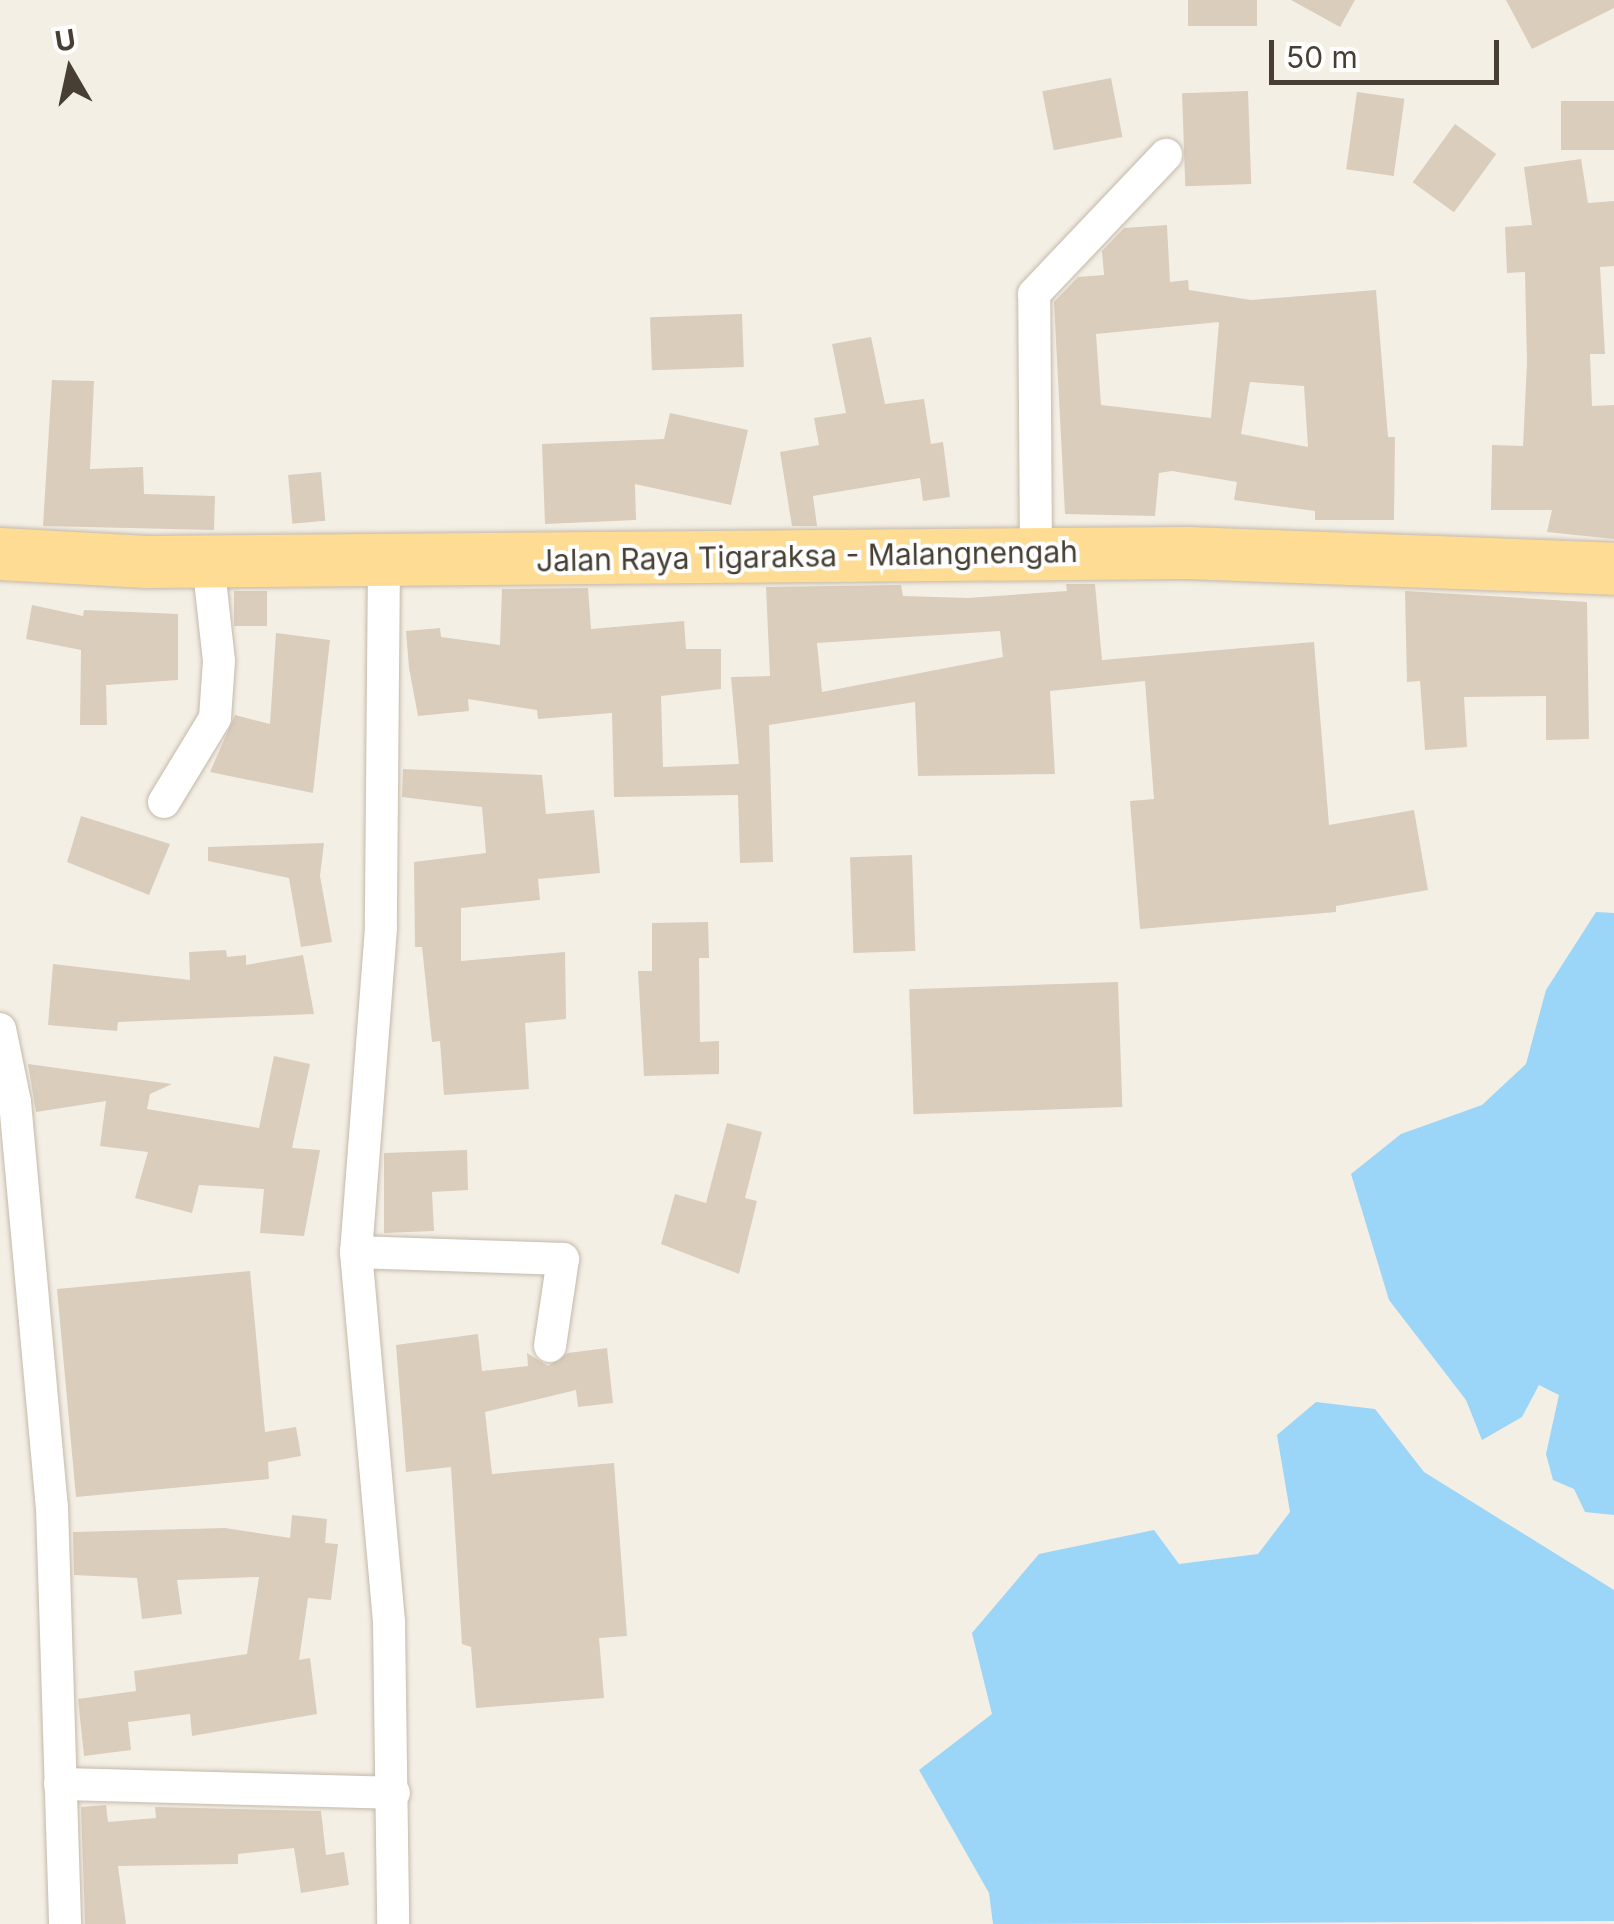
<!DOCTYPE html>
<style>
body{margin:0}
#map{position:relative;width:1614px;height:1924px;overflow:hidden;background:#f4efe5;font-family:Inter,sans-serif}
div>[style]{position:absolute}
[style*='--x']{left:calc(var(--x)*1px);top:calc(var(--y)*1px);width:calc(var(--w)*1px);rotate:calc(var(--a)*1deg)}
.water>*{inset:0;background:#9bd5f7}
.building>*{inset:0;background:#dacdbc;transform-origin:0 0}
.roads{filter:drop-shadow(0 0 2px #c4b9aa) drop-shadow(0 0 2px #c4b9aa)}
.street>*{height:32px;margin:-16px;padding:0 16px;transform-origin:16px;border-radius:16px;background:#fff}
.primary>*{height:52px;margin:-26px;padding:0 26px;transform-origin:26px;border-radius:26px;background:#ffdc93}
span{translate:-50% -50%;white-space:nowrap;text-align:center;line-height:1.15;-webkit-text-stroke:8px #fff;paint-order:stroke}
.street-label{font-size:30px;color:#473f34}
.north{position:absolute;left:20px;top:20px;width:100px;height:100px;-webkit-text-stroke:8px #fff;paint-order:stroke;rotate:351deg;font-size:28px;font-weight:700;line-height:40px;text-align:center;color:#473f34}
.north::after{content:'';display:block;margin:auto;width:35px;height:45px;background:#473f34;clip-path:polygon(50% 0,100% 100%,50% 72%,0 100%)}
.scale{position:absolute;left:1269px;top:40px;width:230px;height:45px;box-sizing:border-box;border:5px solid #473f34;border-top:0;padding-left:12px;font-size:30px;line-height:35px;white-space:nowrap;color:#473f34;-webkit-text-stroke:8px #fff;paint-order:stroke}
</style>
<div id="map">
<div class="water">
<div style="clip-path:polygon(1596px 912px,1614px 913px,1614px 1515px,1585px 1512px,1574px 1489px,1553px 1480px,1546px 1454px,1559px 1395px,1539px 1385px,1522px 1417px,1482px 1440px,1466px 1400px,1389px 1300px,1351px 1174px,1401px 1134px,1482px 1105px,1526px 1064px,1546px 990px)"></div>
<div style="clip-path:polygon(1316px 1402px,1375px 1409px,1424px 1472px,1614px 1590px,1614px 1921px,993px 1924px,989px 1893px,919px 1770px,992px 1714px,972px 1633px,1039px 1554px,1154px 1530px,1179px 1564px,1258px 1554px,1290px 1512px,1277px 1435px)"></div>
</div>
<div class="building">
<div style="left:1188px;top:0;width:69px;height:26px"></div>
<div style="clip-path:polygon(1291px 0,1355px 0,1340px 27px)"></div>
<div style="clip-path:polygon(1506px 0,1614px 0,1614px 8px,1532px 49px)"></div>
<div style="left:1111px;top:78px;width:60px;height:70px;rotate:79deg"></div>
<div style="left:1248px;top:91px;width:93px;height:66px;rotate:88deg"></div>
<div style="left:1357px;top:92px;width:48px;height:78px;rotate:8deg"></div>
<div style="left:1614px;top:101px;width:49px;height:53px;rotate:90deg"></div>
<div style="left:1455px;top:124px;width:51px;height:72px;rotate:36deg"></div>
<div style="clip-path:polygon(1581px 159px,1588px 203px,1614px 201px,1614px 266px,1600px 267px,1605px 354px,1590px 354px,1592px 406px,1614px 405px,1614px 539px,1547px 532px,1552px 510px,1491px 510px,1492px 445px,1523px 446px,1527px 363px,1525px 272px,1507px 273px,1505px 227px,1532px 225px,1524px 167px)"></div>
<div style="clip-path:polygon(evenodd,1167px 225px,1170px 282px,1188px 280px,1189px 290px,1251px 300px,1376px 290px,1388px 437px,1395px 437px,1394px 520px,1315px 520px,1315px 511px,1234px 500px,1237px 482px,1172px 471px,1159px 473px,1155px 516px,1065px 514px,1054px 302px,1078px 277px,1104px 275px,1102px 251px,1124px 228px,1167px 225px,1219px 322px,1211px 418px,1101px 405px,1096px 334px,1219px 322px,1167px 225px,1250px 382px,1304px 386px,1308px 447px,1241px 434px,1250px 382px)"></div>
<div style="left:742px;top:314px;width:53px;height:92px;rotate:88deg"></div>
<div style="clip-path:polygon(871px 337px,885px 404px,924px 399px,931px 444px,943px 442px,950px 497px,923px 501px,920px 478px,813px 496px,817px 526px,792px 526px,780px 452px,819px 445px,814px 418px,846px 413px,832px 344px)"></div>
<div style="clip-path:polygon(52px 380px,94px 381px,90px 469px,143px 467px,144px 494px,215px 496px,214px 530px,43px 526px)"></div>
<div style="clip-path:polygon(670px 413px,748px 430px,731px 505px,635px 484px,636px 520px,545px 524px,542px 444px,664px 439px)"></div>
<div style="left:321px;top:472px;width:49px;height:33px;rotate:85deg"></div>
<div style="clip-path:polygon(evenodd,1066px 584px,1095px 584px,1102px 660px,1314px 642px,1329px 825px,1414px 810px,1428px 890px,1336px 906px,1336px 912px,1140px 929px,1130px 801px,1154px 799px,1145px 681px,1050px 691px,1055px 774px,918px 776px,915px 702px,769px 725px,773px 862px,740px 863px,738px 795px,614px 797px,612px 713px,538px 719px,537px 710px,468px 699px,469px 711px,418px 716px,409px 668px,406px 631px,440px 628px,441px 637px,500px 645px,502px 589px,588px 588px,591px 629px,684px 621px,686px 649px,721px 649px,721px 689px,661px 696px,663px 767px,739px 764px,731px 677px,770px 676px,766px 587px,901px 585px,903px 596px,968px 598px,1067px 591px,1066px 584px,1000px 631px,1003px 657px,822px 692px,817px 643px,1000px 631px)"></div>
<div style="left:234px;top:591px;width:33px;height:35px"></div>
<div style="clip-path:polygon(1405px 591px,1587px 602px,1589px 739px,1546px 740px,1546px 696px,1464px 697px,1467px 747px,1425px 750px,1420px 681px,1407px 682px)"></div>
<div style="clip-path:polygon(32px 605px,83px 616px,84px 610px,178px 614px,178px 680px,106px 685px,107px 725px,80px 725px,81px 650px,26px 639px)"></div>
<div style="clip-path:polygon(276px 633px,330px 640px,313px 793px,210px 772px,235px 715px,270px 724px)"></div>
<div style="clip-path:polygon(403px 769px,542px 775px,546px 814px,594px 810px,600px 873px,538px 879px,540px 900px,461px 908px,461px 961px,565px 952px,566px 1019px,525px 1023px,529px 1089px,444px 1095px,440px 1041px,432px 1042px,422px 947px,415px 947px,414px 862px,486px 853px,482px 807px,402px 797px)"></div>
<div style="clip-path:polygon(81px 816px,170px 844px,149px 895px,67px 862px)"></div>
<div style="clip-path:polygon(324px 843px,320px 876px,332px 942px,301px 947px,289px 878px,208px 861px,208px 847px)"></div>
<div style="left:912px;top:855px;width:96px;height:62px;rotate:88deg"></div>
<div style="clip-path:polygon(708px 922px,709px 958px,699px 958px,700px 1042px,719px 1041px,719px 1074px,644px 1076px,638px 971px,652px 971px,652px 923px)"></div>
<div style="clip-path:polygon(226px 950px,227px 957px,246px 955px,246px 965px,303px 955px,314px 1014px,118px 1022px,117px 1031px,48px 1025px,53px 964px,190px 980px,189px 952px)"></div>
<div style="left:1118px;top:982px;width:125px;height:209px;rotate:88deg"></div>
<div style="clip-path:polygon(274px 1056px,310px 1064px,292px 1148px,320px 1150px,304px 1236px,260px 1233px,264px 1189px,199px 1185px,192px 1213px,135px 1198px,148px 1152px,100px 1146px,106px 1101px,36px 1112px,28px 1064px,172px 1084px,150px 1094px,147px 1109px,259px 1128px)"></div>
<div style="clip-path:polygon(727px 1123px,762px 1132px,745px 1198px,757px 1201px,739px 1274px,661px 1244px,675px 1194px,706px 1203px)"></div>
<div style="clip-path:polygon(467px 1150px,468px 1190px,432px 1192px,434px 1231px,384px 1233px,384px 1153px)"></div>
<div style="clip-path:polygon(250px 1271px,265px 1432px,296px 1427px,301px 1456px,268px 1462px,269px 1479px,76px 1497px,57px 1289px)"></div>
<div style="clip-path:polygon(478px 1334px,482px 1371px,528px 1366px,527px 1353px,548px 1366px,568px 1353px,607px 1348px,613px 1403px,578px 1407px,576px 1390px,485px 1412px,492px 1474px,614px 1463px,627px 1636px,599px 1638px,604px 1698px,476px 1708px,471px 1647px,462px 1644px,451px 1467px,406px 1472px,396px 1345px)"></div>
<div style="clip-path:polygon(292px 1515px,327px 1519px,325px 1543px,338px 1544px,331px 1600px,308px 1598px,299px 1660px,310px 1658px,317px 1714px,192px 1736px,190px 1714px,128px 1722px,131px 1750px,84px 1756px,78px 1699px,136px 1691px,134px 1671px,247px 1654px,259px 1577px,177px 1580px,182px 1614px,142px 1619px,137px 1578px,74px 1575px,73px 1532px,225px 1528px,290px 1538px)"></div>
<div style="clip-path:polygon(106px 1805px,108px 1822px,156px 1818px,155px 1807px,321px 1811px,326px 1855px,344px 1852px,349px 1885px,301px 1893px,294px 1848px,238px 1854px,238px 1864px,118px 1866px,126px 1924px,85px 1924px,81px 1807px)"></div>
</div>
<div class="roads">
<div class="street">
<div style="--x:1036;--y:552;--w:258;--a:-90.4"></div>
<div style="--x:1034;--y:294;--w:192;--a:-46.5"></div>
<div style="--x:384;--y:561;--w:367;--a:90.5"></div>
<div style="--x:381;--y:928;--w:325;--a:94.4"></div>
<div style="--x:356;--y:1252;--w:371;--a:84.9"></div>
<div style="--x:389;--y:1622;--w:302;--a:89.2"></div>
<div style="--x:164;--y:802;--w:98;--a:-58.7"></div>
<div style="--x:215;--y:718;--w:57;--a:-86"></div>
<div style="--x:219;--y:661;--w:101;--a:-96.3"></div>
<div style="--x:0;--y:1029;--w:75;--a:78.4"></div>
<div style="--x:15;--y:1102;--w:407;--a:84.8"></div>
<div style="--x:52;--y:1507;--w:417;--a:88.2"></div>
<div style="--x:356;--y:1252;--w:207;--a:1.9"></div>
<div style="--x:563;--y:1259;--w:88;--a:98.5"></div>
<div style="--x:60;--y:1784;--w:334;--a:1.5"></div>
</div>
<div class="primary">
<div style="--x:0;--y:554;--w:147;--a:3.1"></div>
<div style="--x:147;--y:562;--w:1040;--a:-0.5"></div>
<div style="--x:1187;--y:553;--w:427;--a:2.1"></div>
</div>
</div>
<div class="street-label">
<span style="left:807px;top:556px;rotate:-1deg">Jalan Raya Tigaraksa - Malangnengah</span>
</div>
<div class="north">U</div>
<div class="scale">50 m</div>
</div>
